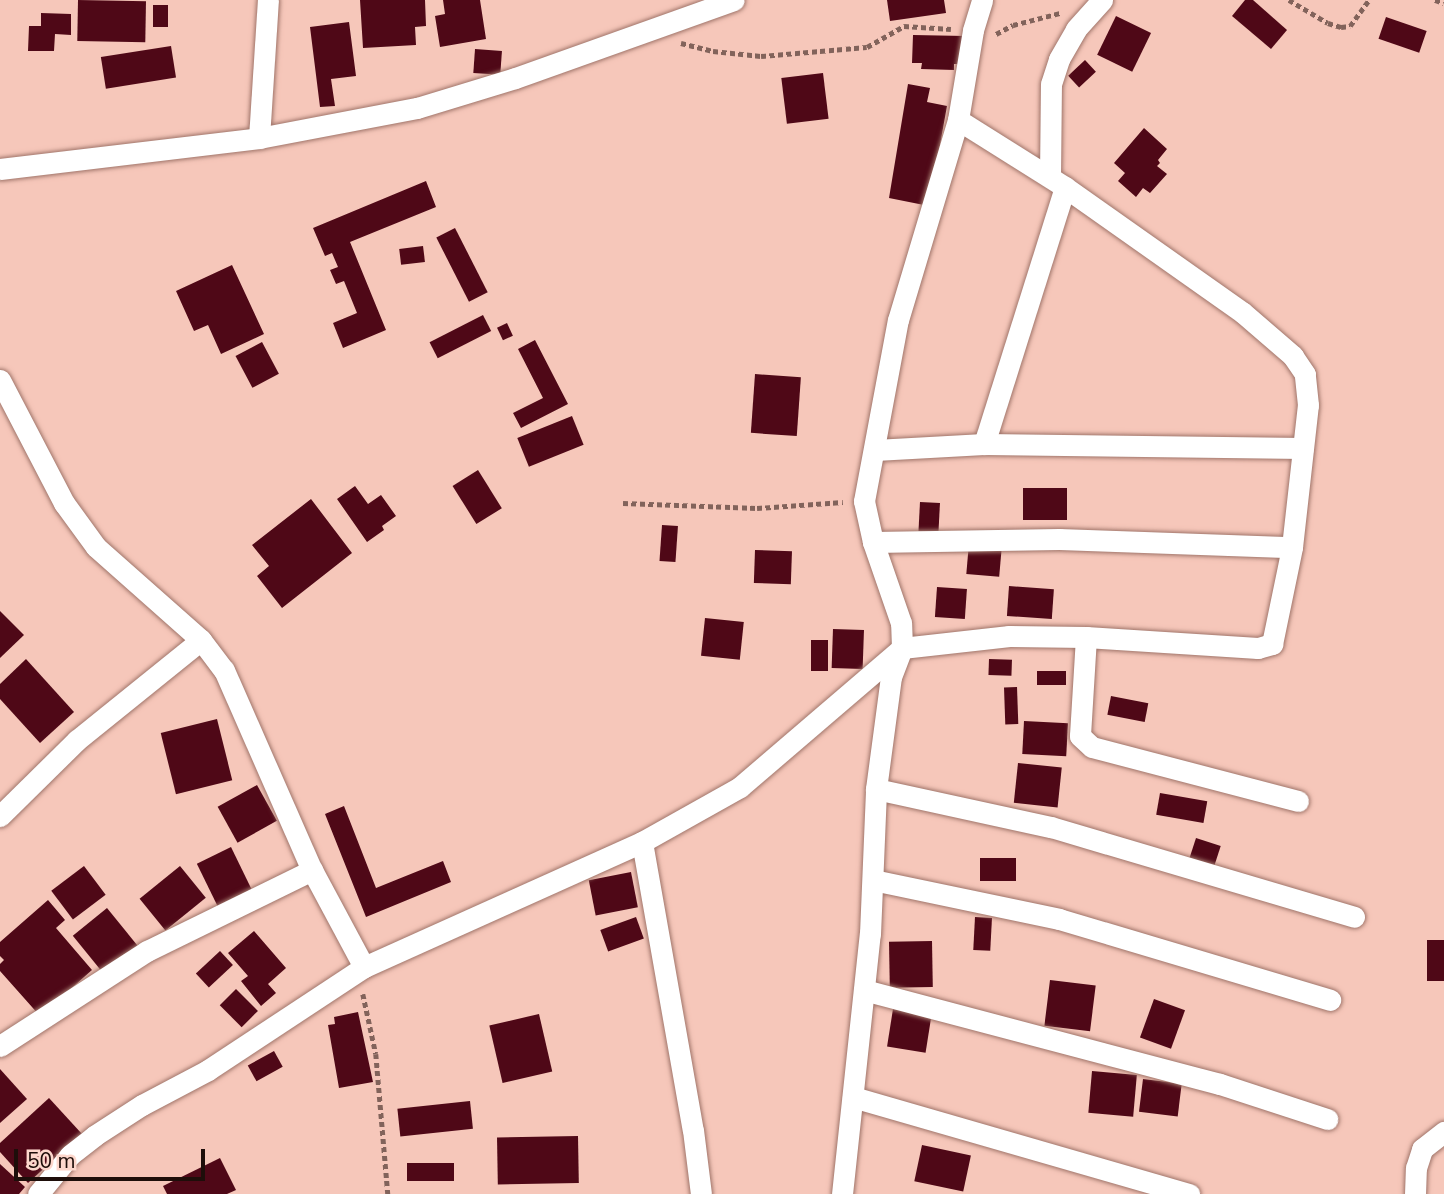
<!DOCTYPE html>
<style>
body{margin:0}
#map{position:relative;width:1444px;height:1194px;overflow:hidden;background:#f6c7ba;font-family:"Nunito Sans",sans-serif}
div>[style]{position:absolute}
[style*='--x']{left:calc(var(--x)*1px);top:calc(var(--y)*1px);width:calc(var(--w)*1px);rotate:calc(var(--a)*1deg)}
.building>*{inset:0;background:#4f0817;transform-origin:0 0}
.path>*{height:4.5px;margin-top:-2.25px;transform-origin:0;background:repeating-linear-gradient(90deg,#82635b 0 5px,transparent 0 8.5px)}
.roads{filter:drop-shadow(0 0 2px #a0756a) drop-shadow(0 0 2px #a0756a)}
.minor>*{height:21px;margin:-10.5px;padding:0 10.5px;transform-origin:10.5px;border-radius:10.5px;background:#fff}
span{translate:-50% -50%;white-space:nowrap;text-align:center;line-height:1.15;-webkit-text-stroke:7px #fdd7cc;paint-order:stroke}
.scale{position:absolute;left:14px;top:1149px;width:191px;height:32px;box-sizing:border-box;border:4px solid #1e0e0a;border-top:0;padding-left:9px;font-size:21px;line-height:24px;white-space:nowrap;color:#1e0e0a;-webkit-text-stroke:5px #fdd7cc;paint-order:stroke}
</style>
<div id="map">
<div class="building">
<div style="left:78px;top:0;width:68px;height:41px;rotate:1deg"></div>
<div style="clip-path:polygon(360px 0,425px 0,426px 26px,415px 27px,416px 45px,363px 48px)"></div>
<div style="clip-path:polygon(443px 0,480px 0,486px 39px,440px 47px,435px 16px,445px 14px)"></div>
<div style="clip-path:polygon(887px 0,944px 0,946px 13px,890px 21px)"></div>
<div style="clip-path:polygon(1245px 0,1253px 0,1287px 30px,1271px 49px,1232px 16px)"></div>
<div style="left:153px;top:5px;width:15px;height:22px"></div>
<div style="clip-path:polygon(41px 13px,71px 14px,71px 35px,55px 34px,54px 51px,28px 51px,29px 26px,41px 26px)"></div>
<div style="left:1116px;top:16px;width:39px;height:43px;rotate:26deg"></div>
<div style="left:1386px;top:17px;width:43px;height:23px;rotate:19deg"></div>
<div style="clip-path:polygon(349px 22px,356px 76px,331px 79px,335px 106px,320px 107px,310px 27px)"></div>
<div style="clip-path:polygon(913px 35px,965px 36px,964px 64px,954px 64px,954px 70px,921px 69px,922px 63px,912px 63px)"></div>
<div style="left:171px;top:46px;width:32px;height:71px;rotate:81deg"></div>
<div style="left:475px;top:49px;width:27px;height:24px;rotate:4deg"></div>
<div style="left:1085px;top:60px;width:16px;height:23px;rotate:47deg"></div>
<div style="left:823px;top:73px;width:46px;height:42px;rotate:83deg"></div>
<div style="clip-path:polygon(908px 84px,930px 88px,927px 102px,947px 106px,929px 206px,889px 198px)"></div>
<div style="clip-path:polygon(1144px 128px,1167px 149px,1158px 160px,1160px 163px,1157px 166px,1167px 174px,1150px 193px,1143px 188px,1136px 197px,1118px 181px,1125px 173px,1114px 163px)"></div>
<div style="clip-path:polygon(426px 181px,436px 207px,350px 242px,386px 330px,343px 348px,333px 323px,357px 313px,344px 281px,336px 284px,330px 270px,338px 267px,332px 253px,325px 256px,313px 228px)"></div>
<div style="left:455px;top:228px;width:72px;height:21px;rotate:63deg"></div>
<div style="left:423px;top:246px;width:16px;height:24px;rotate:83deg"></div>
<div style="clip-path:polygon(232px 265px,264px 334px,221px 354px,208px 325px,194px 331px,176px 291px)"></div>
<div style="left:483px;top:315px;width:18px;height:60px;rotate:63deg"></div>
<div style="left:507px;top:323px;width:14px;height:11px;rotate:65deg"></div>
<div style="clip-path:polygon(535px 340px,568px 404px,521px 428px,513px 413px,543px 398px,518px 349px)"></div>
<div style="left:262px;top:342px;width:36px;height:30px;rotate:62deg"></div>
<div style="left:755px;top:374px;width:46px;height:59px;rotate:4deg"></div>
<div style="left:572px;top:416px;width:31px;height:59px;rotate:68deg"></div>
<div style="left:478px;top:470px;width:45px;height:30px;rotate:58deg"></div>
<div style="clip-path:polygon(355px 486px,368px 504px,381px 495px,396px 516px,382px 526px,384px 530px,367px 542px,337px 499px)"></div>
<div style="left:1023px;top:488px;width:44px;height:32px"></div>
<div style="clip-path:polygon(311px 499px,352px 553px,282px 608px,257px 576px,269px 566px,252px 545px)"></div>
<div style="left:920px;top:502px;width:20px;height:29px;rotate:3deg"></div>
<div style="left:662px;top:525px;width:16px;height:36px;rotate:4deg"></div>
<div style="left:969px;top:543px;width:33px;height:31px;rotate:5deg"></div>
<div style="left:755px;top:550px;width:37px;height:33px;rotate:2deg"></div>
<div style="left:1009px;top:586px;width:45px;height:30px;rotate:4deg"></div>
<div style="left:937px;top:587px;width:30px;height:30px;rotate:4deg"></div>
<div style="clip-path:polygon(0 611px,24px 635px,0 658px)"></div>
<div style="left:705px;top:618px;width:39px;height:38px;rotate:6deg"></div>
<div style="left:833px;top:629px;width:31px;height:39px;rotate:2deg"></div>
<div style="left:828px;top:640px;width:31px;height:17px;rotate:90deg"></div>
<div style="clip-path:polygon(26px 659px,74px 712px,40px 743px,0 699px,0 684px)"></div>
<div style="left:989px;top:659px;width:23px;height:16px;rotate:2deg"></div>
<div style="left:1037px;top:671px;width:29px;height:14px"></div>
<div style="left:1017px;top:687px;width:37px;height:13px;rotate:88deg"></div>
<div style="left:1111px;top:696px;width:38px;height:19px;rotate:11deg"></div>
<div style="left:217px;top:719px;width:63px;height:58px;rotate:76deg"></div>
<div style="left:1024px;top:721px;width:44px;height:33px;rotate:3deg"></div>
<div style="left:1018px;top:763px;width:44px;height:40px;rotate:6deg"></div>
<div style="left:257px;top:785px;width:41px;height:45px;rotate:61deg"></div>
<div style="left:1160px;top:793px;width:48px;height:22px;rotate:10deg"></div>
<div style="clip-path:polygon(344px 806px,376px 888px,443px 861px,451px 882px,366px 917px,325px 814px)"></div>
<div style="left:1196px;top:838px;width:26px;height:21px;rotate:18deg"></div>
<div style="left:231px;top:847px;width:48px;height:38px;rotate:64deg"></div>
<div style="left:1016px;top:858px;width:23px;height:36px;rotate:90deg"></div>
<div style="left:84px;top:866px;width:36px;height:41px;rotate:53deg"></div>
<div style="left:180px;top:866px;width:41px;height:52px;rotate:51deg"></div>
<div style="left:631px;top:872px;width:36px;height:43px;rotate:79deg"></div>
<div style="clip-path:polygon(48px 900px,65px 920px,56px 928px,92px 970px,40px 1016px,0 971px,0 964px,4px 960px,0 956px,0 942px)"></div>
<div style="left:107px;top:908px;width:49px;height:44px;rotate:51deg"></div>
<div style="left:636px;top:917px;width:23px;height:38px;rotate:70deg"></div>
<div style="left:975px;top:917px;width:17px;height:33px;rotate:3deg"></div>
<div style="clip-path:polygon(254px 931px,286px 968px,268px 984px,276px 993px,261px 1006px,241px 981px,248px 976px,228px 953px)"></div>
<div style="left:1444px;top:940px;width:41px;height:17px;rotate:90deg"></div>
<div style="left:932px;top:941px;width:46px;height:43px;rotate:89deg"></div>
<div style="left:220px;top:951px;width:19px;height:33px;rotate:47deg"></div>
<div style="left:1050px;top:980px;width:46px;height:46px;rotate:7deg"></div>
<div style="left:236px;top:989px;width:31px;height:23px;rotate:45deg"></div>
<div style="left:1154px;top:999px;width:33px;height:41px;rotate:20deg"></div>
<div style="left:893px;top:1009px;width:39px;height:38px;rotate:9deg"></div>
<div style="clip-path:polygon(358px 1012px,373px 1082px,339px 1088px,328px 1025px,335px 1024px,334px 1017px)"></div>
<div style="left:539px;top:1014px;width:59px;height:51px;rotate:77deg"></div>
<div style="left:274px;top:1051px;width:18px;height:30px;rotate:61deg"></div>
<div style="clip-path:polygon(0 1069px,27px 1099px,0 1123px)"></div>
<div style="left:1092px;top:1071px;width:45px;height:42px;rotate:5deg"></div>
<div style="left:1143px;top:1079px;width:39px;height:33px;rotate:7deg"></div>
<div style="clip-path:polygon(49px 1098px,82px 1134px,28px 1183px,0 1152px,0 1143px)"></div>
<div style="left:470px;top:1101px;width:28px;height:73px;rotate:84deg"></div>
<div style="left:578px;top:1136px;width:47px;height:81px;rotate:89deg"></div>
<div style="left:922px;top:1145px;width:50px;height:37px;rotate:12deg"></div>
<div style="clip-path:polygon(220px 1158px,236px 1190px,227px 1194px,167px 1194px,163px 1186px)"></div>
<div style="left:454px;top:1163px;width:18px;height:47px;rotate:90deg"></div>
<div style="clip-path:polygon(0 1164px,25px 1187px,19px 1194px,0 1194px)"></div>
</div>
<div class="path">
<div style="--x:1289;--y:0;--w:45;--a:30.5"></div>
<div style="--x:1328;--y:23;--w:14;--a:17"></div>
<div style="--x:1341;--y:27;--w:9;--a:-6"></div>
<div style="--x:1350;--y:26;--w:32;--a:-54"></div>
<div style="--x:1435;--y:0;--w:9;--a:18"></div>
<div style="--x:996;--y:34;--w:19;--a:-28"></div>
<div style="--x:1013;--y:25;--w:49;--a:-14.3"></div>
<div style="--x:681;--y:43;--w:33;--a:14"></div>
<div style="--x:713;--y:51;--w:48;--a:5.9"></div>
<div style="--x:761;--y:56;--w:106;--a:-4.9"></div>
<div style="--x:867;--y:47;--w:43;--a:-29.6"></div>
<div style="--x:904;--y:26;--w:47;--a:3.7"></div>
<div style="--x:623;--y:503;--w:134;--a:2.1"></div>
<div style="--x:757;--y:508;--w:86;--a:-4"></div>
<div style="--x:363;--y:994;--w:61;--a:77.8"></div>
<div style="--x:376;--y:1054;--w:141;--a:85.1"></div>
</div>
<div class="roads">
<div class="minor">
<div style="--x:259;--y:138;--w:138;--a:-86.3"></div>
<div style="--x:0;--y:169;--w:261;--a:-6.8"></div>
<div style="--x:259;--y:138;--w:161;--a:-10.8"></div>
<div style="--x:417;--y:108;--w:102;--a:-17"></div>
<div style="--x:515;--y:78;--w:232;--a:-19.6"></div>
<div style="--x:1050;--y:177;--w:93;--a:-89.4"></div>
<div style="--x:1051;--y:84;--w:26;--a:-72"></div>
<div style="--x:1059;--y:59;--w:34;--a:-60"></div>
<div style="--x:1076;--y:29;--w:39;--a:-48"></div>
<div style="--x:0;--y:380;--w:139;--a:62.5"></div>
<div style="--x:64;--y:503;--w:54;--a:54"></div>
<div style="--x:96;--y:547;--w:140;--a:41.5"></div>
<div style="--x:201;--y:640;--w:38;--a:53"></div>
<div style="--x:224;--y:670;--w:219;--a:66.3"></div>
<div style="--x:312;--y:870;--w:110;--a:61.8"></div>
<div style="--x:984;--y:444;--w:269;--a:-72.5"></div>
<div style="--x:875;--y:450;--w:109;--a:-3.2"></div>
<div style="--x:984;--y:444;--w:319;--a:0.7"></div>
<div style="--x:873;--y:542;--w:186;--a:-0.9"></div>
<div style="--x:1059;--y:539;--w:233;--a:2"></div>
<div style="--x:1086;--y:637;--w:99;--a:93.5"></div>
<div style="--x:1080;--y:736;--w:16;--a:43"></div>
<div style="--x:1092;--y:747;--w:213;--a:14.7"></div>
<div style="--x:876;--y:789;--w:179;--a:12.3"></div>
<div style="--x:1051;--y:827;--w:316;--a:16.5"></div>
<div style="--x:0;--y:816;--w:108;--a:-44.6"></div>
<div style="--x:77;--y:740;--w:159;--a:-38.9"></div>
<div style="--x:642;--y:842;--w:292;--a:80"></div>
<div style="--x:693;--y:1130;--w:64;--a:82.9"></div>
<div style="--x:873;--y:880;--w:190;--a:11.8"></div>
<div style="--x:1059;--y:919;--w:283;--a:16.6"></div>
<div style="--x:864;--y:990;--w:368;--a:14.8"></div>
<div style="--x:1220;--y:1084;--w:113;--a:18.1"></div>
<div style="--x:0;--y:1046;--w:175;--a:-32.9"></div>
<div style="--x:147;--y:951;--w:184;--a:-26.1"></div>
<div style="--x:853;--y:1097;--w:350;--a:16.1"></div>
<div style="--x:38;--y:1194;--w:50;--a:-50.6"></div>
<div style="--x:70;--y:1155;--w:31;--a:-38"></div>
<div style="--x:94;--y:1136;--w:57;--a:-32.9"></div>
<div style="--x:142;--y:1105;--w:75;--a:-27.9"></div>
<div style="--x:208;--y:1070;--w:187;--a:-33.4"></div>
<div style="--x:364;--y:967;--w:305;--a:-24.2"></div>
<div style="--x:642;--y:842;--w:112;--a:-29.3"></div>
<div style="--x:740;--y:787;--w:213;--a:-40.6"></div>
<div style="--x:902;--y:648;--w:108;--a:-6.4"></div>
<div style="--x:1009;--y:636;--w:77;--a:0.7"></div>
<div style="--x:1086;--y:637;--w:172;--a:3.7"></div>
<div style="--x:1258;--y:648;--w:15;--a:-16"></div>
<div style="--x:1272;--y:644;--w:99;--a:-78.3"></div>
<div style="--x:1292;--y:547;--w:143;--a:-83.6"></div>
<div style="--x:1308;--y:405;--w:31;--a:-96"></div>
<div style="--x:1305;--y:374;--w:22;--a:-124"></div>
<div style="--x:1293;--y:356;--w:67;--a:-139.2"></div>
<div style="--x:1242;--y:312;--w:217;--a:-144.8"></div>
<div style="--x:1065;--y:187;--w:126;--a:-147.9"></div>
<div style="--x:842;--y:1194;--w:262;--a:-83.9"></div>
<div style="--x:870;--y:934;--w:145;--a:-87.6"></div>
<div style="--x:876;--y:789;--w:113;--a:-82.4"></div>
<div style="--x:891;--y:677;--w:31;--a:-69"></div>
<div style="--x:902;--y:648;--w:25;--a:-92"></div>
<div style="--x:901;--y:623;--w:86;--a:-109.1"></div>
<div style="--x:873;--y:542;--w:42;--a:-102.4"></div>
<div style="--x:864;--y:501;--w:184;--a:-79.4"></div>
<div style="--x:898;--y:320;--w:209;--a:-73.3"></div>
<div style="--x:958;--y:120;--w:91;--a:-80.5"></div>
<div style="--x:973;--y:30;--w:31;--a:-73"></div>
<div style="--x:1415;--y:1194;--w:26;--a:-88"></div>
<div style="--x:1416;--y:1168;--w:20;--a:-72"></div>
<div style="--x:1422;--y:1149;--w:28;--a:-38"></div>
</div>
</div>
<div class="scale">50 m</div>
</div>
